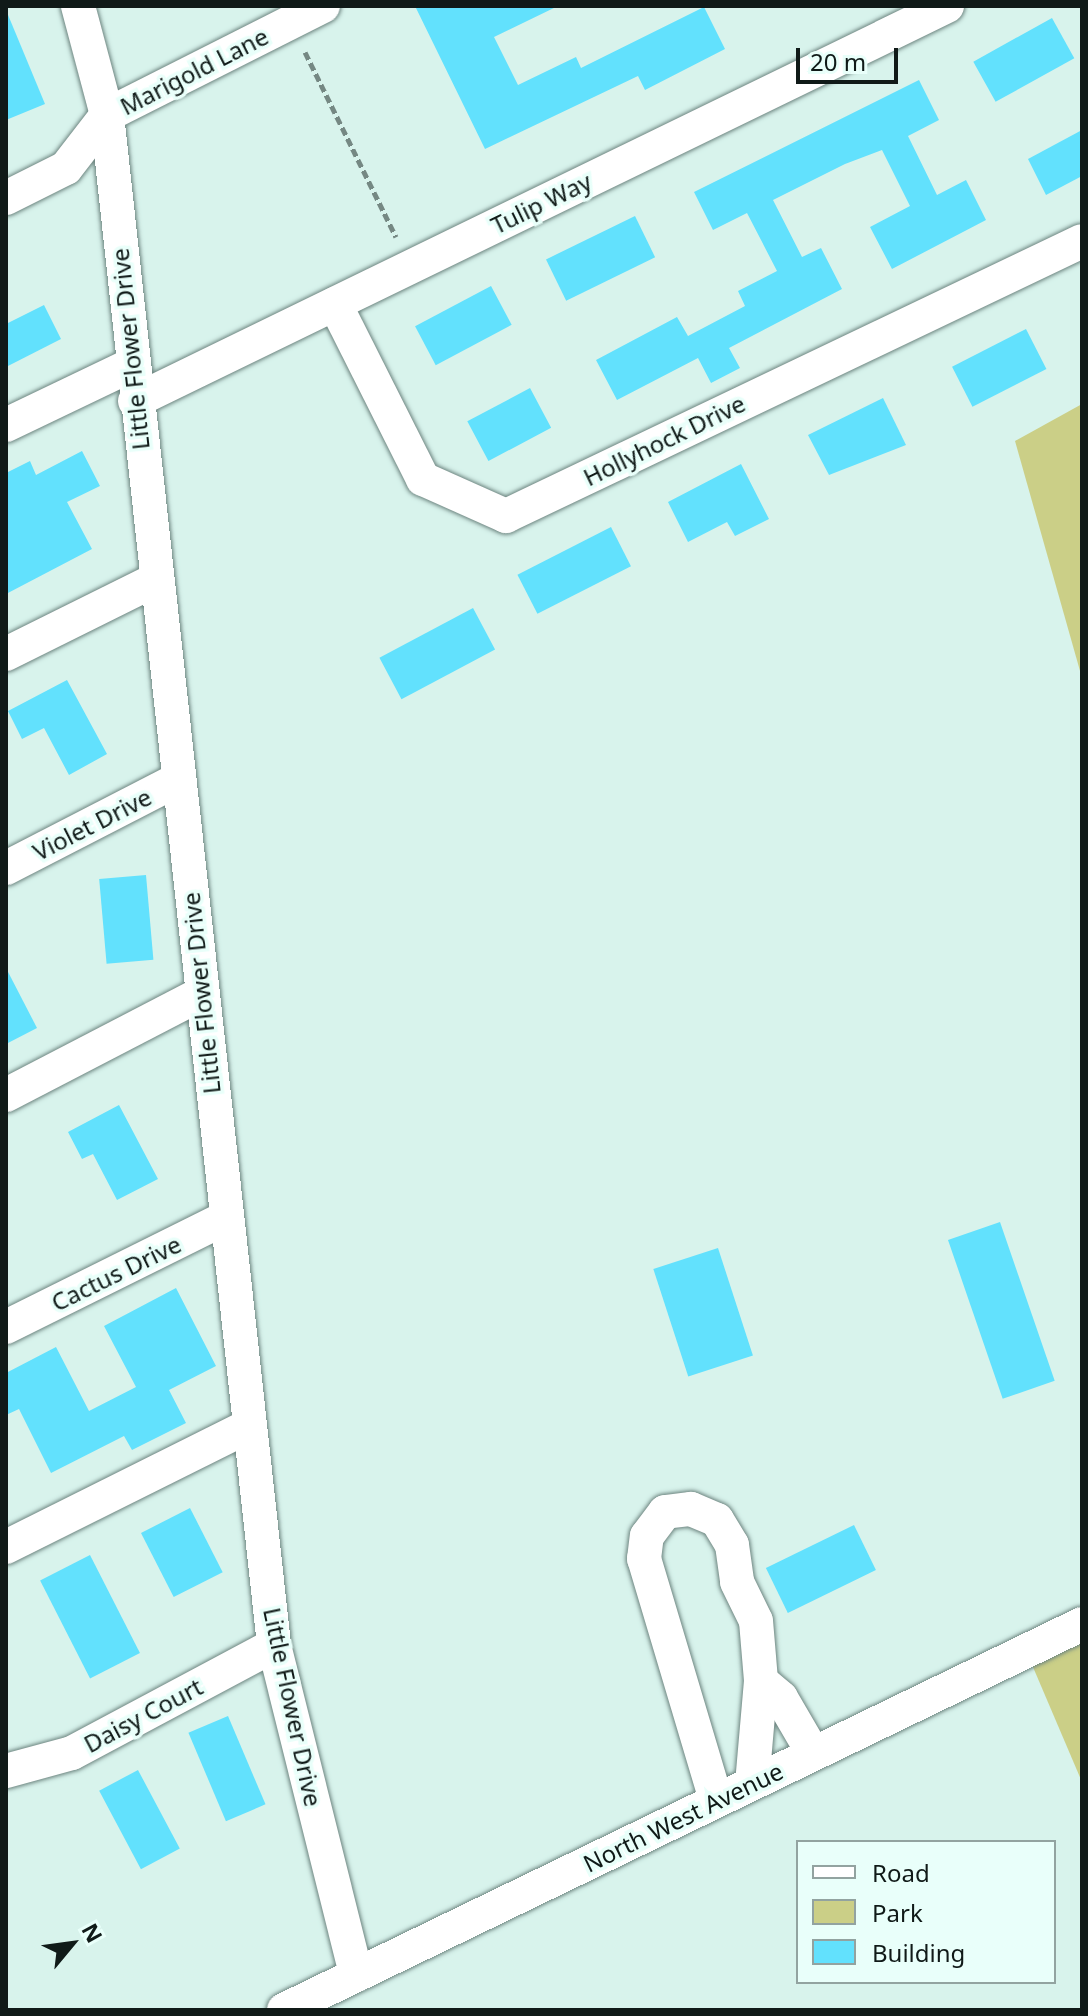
<!DOCTYPE html>
<style>
body{margin:0}
#map{position:relative;width:1088px;height:2016px;overflow:hidden;background:#d8f3ec;font-family:"Noto Sans",sans-serif}
div>[style]{position:absolute}
[style*='--x']{left:calc(var(--x)*1px);top:calc(var(--y)*1px);width:calc(var(--w)*1px);rotate:calc(var(--a)*1deg)}
.green>*{inset:0;background:#cbcf87}
.building>*{inset:0;background:#62e1fd;transform-origin:0 0}
.path>*{height:5px;margin-top:-2.5px;transform-origin:0;background:repeating-linear-gradient(90deg,#758883 0 8px,transparent 0 12px)}
.roads{filter:drop-shadow(0 0 2px #6d8580) drop-shadow(0 0 2px #6d8580)}
.minor>*{height:34px;margin:-17px;padding:0 17px;transform-origin:17px;border-radius:17px;background:#fff}
span{translate:-50% -50%;white-space:nowrap;text-align:center;line-height:1.15;-webkit-text-stroke:7px #e9fffa;paint-order:stroke}
.street-label{font-size:24px;color:#101a18}
.frame{position:absolute;inset:0;border:8px solid #101a18;pointer-events:none}
.legend{position:absolute;left:796px;top:1840px;width:260px;height:144px;box-sizing:border-box;background:#e9fffa;border:2px solid #92a3a0;margin:0;padding:10px 14px;list-style:none;font-size:24px;color:#101a18}
.legend li{display:flex;align-items:center;gap:16px;height:40px}
.legend b{width:40px;border:2px solid #92a3a0}
.north{position:absolute;left:32px;top:1904px;width:80px;height:80px;-webkit-text-stroke:6px #e9fffa;paint-order:stroke;rotate:61deg;font-size:22px;font-weight:700;line-height:32px;text-align:center;color:#101a18}
.north::after{content:'';display:block;margin:auto;width:28px;height:36px;background:#101a18;clip-path:polygon(50% 0,100% 100%,50% 72%,0 100%)}
.scale{position:absolute;left:796px;top:48px;width:102px;height:36px;box-sizing:border-box;border:4px solid #101a18;border-top:0;padding-left:10px;font-size:24px;line-height:28px;white-space:nowrap;color:#101a18;-webkit-text-stroke:6px #e9fffa;paint-order:stroke}
</style>
<div id="map">
<div class="green">
<div style="clip-path:polygon(1082px 404px,1082px 678px,1015px 441px)"></div>
<div style="clip-path:polygon(1082px 1628px,1082px 1782px,1027px 1653px)"></div>
</div>
<div class="building">
<div style="clip-path:polygon(415px 6px,558px 6px,494px 37px,518px 85px,576px 57px,581px 68px,704px 7px,725px 49px,645px 90px,638px 76px,485px 149px)"></div>
<div style="clip-path:polygon(6px 10px,45px 104px,6px 120px)"></div>
<div style="left:1052px;top:18px;width:46px;height:90px;rotate:61deg"></div>
<div style="clip-path:polygon(919px 80px,939px 120px,908px 136px,937px 195px,966px 180px,986px 220px,892px 269px,870px 227px,910px 206px,882px 150px,845px 164px,773px 200px,802px 257px,821px 248px,842px 289px,729px 348px,740px 368px,711px 383px,698px 358px,617px 400px,596px 360px,677px 317px,688px 336px,745px 306px,738px 291px,777px 271px,747px 213px,713px 230px,694px 192px)"></div>
<div style="clip-path:polygon(1082px 130px,1082px 176px,1046px 195px,1028px 159px)"></div>
<div style="left:635px;top:216px;width:46px;height:99px;rotate:64deg"></div>
<div style="left:491px;top:286px;width:44px;height:86px;rotate:62deg"></div>
<div style="clip-path:polygon(44px 305px,61px 339px,6px 367px,6px 324px)"></div>
<div style="left:1026px;top:329px;width:45px;height:83px;rotate:63deg"></div>
<div style="left:530px;top:388px;width:45px;height:71px;rotate:62deg"></div>
<div style="clip-path:polygon(883px 398px,906px 445px,829px 475px,808px 435px)"></div>
<div style="clip-path:polygon(82px 451px,100px 486px,67px 502px,92px 549px,6px 594px,6px 473px,30px 461px,36px 475px)"></div>
<div style="clip-path:polygon(741px 464px,769px 519px,735px 536px,727px 522px,688px 542px,668px 502px)"></div>
<div style="left:611px;top:527px;width:44px;height:105px;rotate:63deg"></div>
<div style="left:473px;top:608px;width:47px;height:106px;rotate:62deg"></div>
<div style="clip-path:polygon(67px 680px,107px 754px,69px 775px,44px 728px,22px 739px,8px 711px)"></div>
<div style="left:146px;top:875px;width:85px;height:47px;rotate:85deg"></div>
<div style="clip-path:polygon(6px 968px,37px 1028px,6px 1044px)"></div>
<div style="clip-path:polygon(119px 1105px,158px 1179px,117px 1200px,93px 1154px,82px 1159px,68px 1132px)"></div>
<div style="left:1000px;top:1222px;width:168px;height:55px;rotate:71deg"></div>
<div style="left:718px;top:1248px;width:113px;height:68px;rotate:72deg"></div>
<div style="clip-path:polygon(176px 1288px,216px 1366px,169px 1390px,186px 1423px,132px 1450px,124px 1436px,51px 1473px,19px 1409px,6px 1415px,6px 1373px,56px 1347px,89px 1411px,136px 1387px,104px 1326px)"></div>
<div style="left:190px;top:1508px;width:72px;height:55px;rotate:63deg"></div>
<div style="left:854px;top:1525px;width:50px;height:98px;rotate:64deg"></div>
<div style="left:90px;top:1555px;width:110px;height:56px;rotate:63deg"></div>
<div style="left:228px;top:1716px;width:96px;height:43px;rotate:67deg"></div>
<div style="left:138px;top:1770px;width:89px;height:44px;rotate:62deg"></div>
</div>
<div class="path">
<div style="--x:305;--y:52;--w:206;--a:63.8"></div>
</div>
<div class="roads">
<div class="minor">
<div style="--x:78;--y:6;--w:113;--a:75.1"></div>
<div style="--x:107;--y:115;--w:1539;--a:83.77"></div>
<div style="--x:274;--y:1645;--w:340;--a:76"></div>
<div style="--x:6;--y:198;--w:67;--a:-26.6"></div>
<div style="--x:66;--y:168;--w:67;--a:-52.3"></div>
<div style="--x:107;--y:115;--w:242;--a:-26.8"></div>
<div style="--x:335;--y:304;--w:196;--a:63.3"></div>
<div style="--x:423;--y:479;--w:91;--a:24"></div>
<div style="--x:506;--y:516;--w:638;--a:-25.52"></div>
<div style="--x:135;--y:401;--w:903;--a:-25.94"></div>
<div style="--x:6;--y:425;--w:139;--a:-25.6"></div>
<div style="--x:6;--y:654;--w:166;--a:-26.4"></div>
<div style="--x:6;--y:868;--w:192;--a:-27.2"></div>
<div style="--x:6;--y:1095;--w:220;--a:-27.4"></div>
<div style="--x:6;--y:1327;--w:246;--a:-26.4"></div>
<div style="--x:6;--y:1547;--w:271;--a:-26.5"></div>
<div style="--x:761;--y:1681;--w:26;--a:40"></div>
<div style="--x:781;--y:1698;--w:64;--a:59.8"></div>
<div style="--x:6;--y:1771;--w:68;--a:-15.3"></div>
<div style="--x:72;--y:1753;--w:229;--a:-28.1"></div>
<div style="--x:716;--y:1800;--w:252;--a:-106.6"></div>
<div style="--x:644;--y:1559;--w:23;--a:-83"></div>
<div style="--x:647;--y:1536;--w:30;--a:-53"></div>
<div style="--x:665;--y:1512;--w:26;--a:-7"></div>
<div style="--x:691;--y:1509;--w:28;--a:23"></div>
<div style="--x:717;--y:1520;--w:29;--a:59"></div>
<div style="--x:732;--y:1545;--w:37;--a:82"></div>
<div style="--x:737;--y:1582;--w:43;--a:64"></div>
<div style="--x:756;--y:1621;--w:60;--a:85.2"></div>
<div style="--x:761;--y:1681;--w:102;--a:95"></div>
<div style="--x:284;--y:2010;--w:886;--a:-25.81"></div>
</div>
</div>
<div class="street-label">
<span style="left:194px;top:71px;rotate:-27deg">Marigold Lane</span>
<span style="left:541px;top:203px;rotate:-26deg">Tulip Way</span>
<span style="left:130px;top:349px;rotate:-96deg">Little Flower Drive</span>
<span style="left:664px;top:440px;rotate:-26deg">Hollyhock Drive</span>
<span style="left:92px;top:824px;rotate:-27deg">Violet Drive</span>
<span style="left:201px;top:993px;rotate:-96deg">Little Flower Drive</span>
<span style="left:116px;top:1273px;rotate:-26deg">Cactus Drive</span>
<span style="left:293px;top:1707px;rotate:78deg">Little Flower Drive</span>
<span style="left:143px;top:1715px;rotate:-28deg">Daisy Court</span>
<span style="left:683px;top:1817px;rotate:-26deg">North West Avenue</span>
</div>
<div class="frame"></div>
<ul class="legend">
<li><b style="height:10px;background:#fff"></b>Road</li>
<li><b style="height:22px;background:#cbcf87"></b>Park</li>
<li><b style="height:22px;background:#62e1fd"></b>Building</li>
</ul>
<div class="north">N</div>
<div class="scale">20 m</div>
</div>
